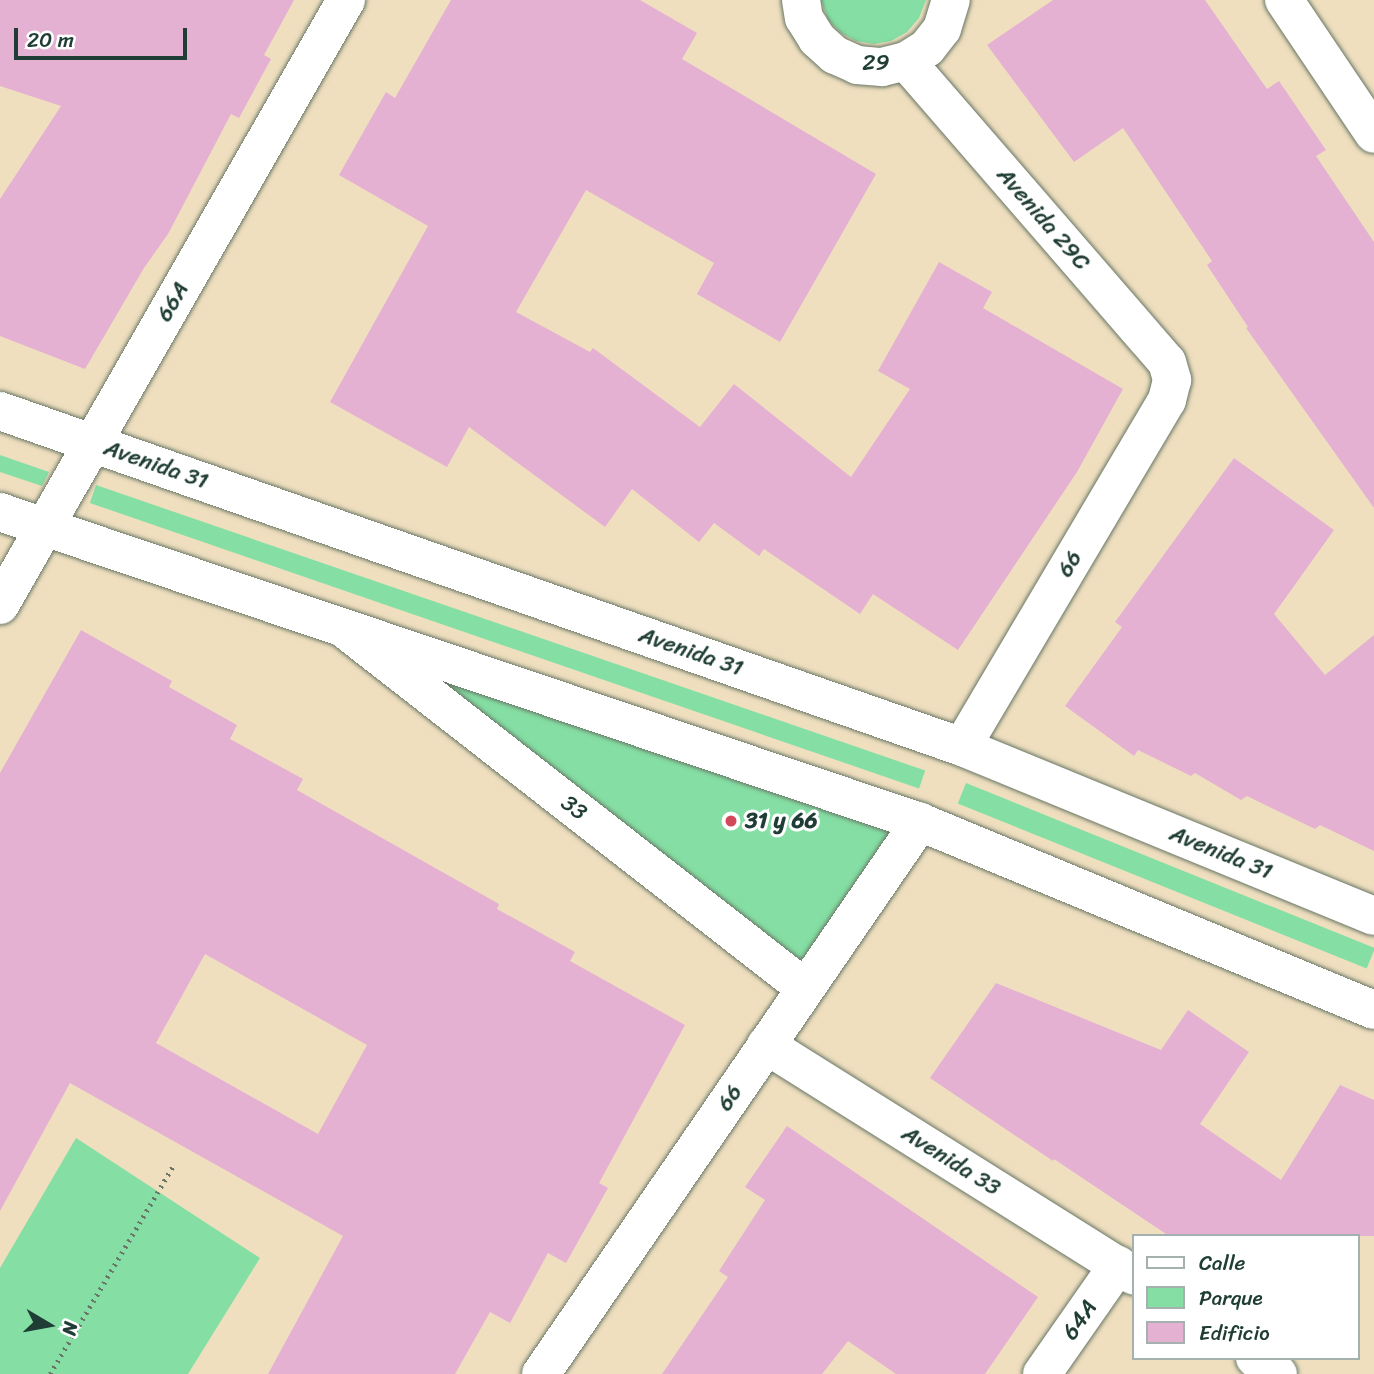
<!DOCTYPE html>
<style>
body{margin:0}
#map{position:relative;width:1374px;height:1374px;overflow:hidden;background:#efdfbf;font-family:Sriracha,sans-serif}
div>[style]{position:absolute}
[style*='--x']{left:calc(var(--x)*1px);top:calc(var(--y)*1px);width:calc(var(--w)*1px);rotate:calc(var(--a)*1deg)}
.green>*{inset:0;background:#85dfa4;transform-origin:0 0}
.building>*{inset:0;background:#e5b1d3}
.path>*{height:4.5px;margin-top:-2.25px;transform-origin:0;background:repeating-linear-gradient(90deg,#687665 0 2px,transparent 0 7px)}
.roads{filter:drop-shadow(0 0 2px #687665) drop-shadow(0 0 2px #687665)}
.minor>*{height:38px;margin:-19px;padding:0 19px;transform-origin:19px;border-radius:19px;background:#fff}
.major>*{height:38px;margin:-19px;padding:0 19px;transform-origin:19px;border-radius:19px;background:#fff}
.dots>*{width:19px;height:19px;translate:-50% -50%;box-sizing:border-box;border:4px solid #fff;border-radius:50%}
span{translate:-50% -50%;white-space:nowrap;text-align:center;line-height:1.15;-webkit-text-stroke:6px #fff;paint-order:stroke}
.street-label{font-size:23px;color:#1f3d34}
.poi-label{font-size:23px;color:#1f3d34;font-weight:700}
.left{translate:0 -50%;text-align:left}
.legend{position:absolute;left:1132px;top:1234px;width:228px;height:126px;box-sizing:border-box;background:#fff;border:2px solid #a5b1ae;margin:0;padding:9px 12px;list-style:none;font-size:21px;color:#1f3d34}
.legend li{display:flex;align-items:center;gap:14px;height:35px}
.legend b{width:35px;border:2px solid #a5b1ae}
.north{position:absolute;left:14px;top:1290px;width:70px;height:70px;-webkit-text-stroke:5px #fff;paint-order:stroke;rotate:100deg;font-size:19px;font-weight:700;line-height:28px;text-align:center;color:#1f3d34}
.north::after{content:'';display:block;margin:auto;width:24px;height:32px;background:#1f3d34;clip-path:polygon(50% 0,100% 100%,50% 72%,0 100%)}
.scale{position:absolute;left:14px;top:28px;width:173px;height:32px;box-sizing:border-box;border:4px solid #1f3d34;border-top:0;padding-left:9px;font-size:21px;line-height:24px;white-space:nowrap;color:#1f3d34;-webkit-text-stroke:5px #fff;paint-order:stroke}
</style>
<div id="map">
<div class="green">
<div style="clip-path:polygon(821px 0,926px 0,919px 18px,907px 32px,891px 41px,874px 44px,856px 41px,841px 33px,828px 20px)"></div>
<div style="clip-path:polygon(0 455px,49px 472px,42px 486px,0 472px)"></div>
<div style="left:96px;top:485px;width:877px;height:19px;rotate:19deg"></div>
<div style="clip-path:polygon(342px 627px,920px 822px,805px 988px)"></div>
<div style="left:966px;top:783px;width:441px;height:22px;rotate:22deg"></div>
<div style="clip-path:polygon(76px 1138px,260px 1258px,188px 1374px,0 1374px,0 1268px)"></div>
</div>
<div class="building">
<div style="clip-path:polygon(0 0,294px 0,264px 55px,271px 59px,239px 118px,231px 114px,168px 234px,144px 268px,85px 369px,0 336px,0 199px,61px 106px,0 86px)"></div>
<div style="clip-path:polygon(451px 0,640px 0,697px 33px,682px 59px,876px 174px,780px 342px,697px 294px,714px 263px,586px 190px,516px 312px,590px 352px,593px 348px,700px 427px,734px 384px,851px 477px,910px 389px,878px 371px,939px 262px,992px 292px,983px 308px,1123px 389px,1077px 472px,958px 650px,873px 594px,860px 614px,764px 549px,759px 556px,714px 523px,699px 542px,632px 489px,605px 527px,469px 427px,447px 467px,330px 402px,428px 226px,339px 175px,386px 92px,395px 98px)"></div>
<div style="clip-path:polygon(1053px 0,1205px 0,1267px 89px,1279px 81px,1326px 150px,1316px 156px,1374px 242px,1374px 508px,1246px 328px,1248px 327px,1207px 265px,1212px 261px,1123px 128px,1074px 162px,987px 45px)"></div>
<div style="clip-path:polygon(1234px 458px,1334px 530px,1274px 614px,1325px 675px,1374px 635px,1374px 851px,1320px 825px,1315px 829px,1247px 796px,1241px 800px,1195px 773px,1191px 776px,1138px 750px,1134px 756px,1065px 706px,1122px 627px,1115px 622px)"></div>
<div style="clip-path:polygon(evenodd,81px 630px,172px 681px,169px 687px,237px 725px,230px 739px,303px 779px,297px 790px,499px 904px,497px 909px,575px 952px,570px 961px,685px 1025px,599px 1183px,608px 1188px,566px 1263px,548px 1253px,510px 1323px,490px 1312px,455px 1374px,268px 1374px,343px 1236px,70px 1083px,0 1211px,0 773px,81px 630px,205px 954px,367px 1045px,318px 1134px,156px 1043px,205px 954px)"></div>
<div style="clip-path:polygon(996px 983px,1161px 1050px,1188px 1010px,1249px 1052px,1200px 1124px,1281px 1180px,1340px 1085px,1374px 1100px,1374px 1236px,1169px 1236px,1054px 1159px,1053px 1161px,930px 1078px)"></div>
<div style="clip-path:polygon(787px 1126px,1038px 1297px,985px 1374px,896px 1374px,848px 1341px,822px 1374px,662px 1374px,728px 1277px,719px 1271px,765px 1200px,745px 1187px)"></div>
</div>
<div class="path">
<div style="--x:50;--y:1374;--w:242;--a:-59.4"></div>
</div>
<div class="roads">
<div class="minor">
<div style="--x:801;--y:0;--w:18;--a:81"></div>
<div style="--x:804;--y:18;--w:25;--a:58"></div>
<div style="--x:817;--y:39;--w:24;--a:42"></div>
<div style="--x:835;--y:55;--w:24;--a:24"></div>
<div style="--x:857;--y:65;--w:25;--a:5"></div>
<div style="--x:882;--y:67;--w:25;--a:-14"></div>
<div style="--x:906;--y:61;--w:25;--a:-32"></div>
<div style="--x:927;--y:48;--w:24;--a:-52"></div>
<div style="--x:942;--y:29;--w:30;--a:-73"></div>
<div style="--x:1284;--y:0;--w:161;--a:56.1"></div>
<div style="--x:906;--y:61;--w:398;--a:49.1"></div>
<div style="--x:1167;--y:362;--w:19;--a:74"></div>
<div style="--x:1172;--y:380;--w:21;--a:104"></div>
<div style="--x:1167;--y:400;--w:403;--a:120.6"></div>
<div style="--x:0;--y:605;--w:697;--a:-60.23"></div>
<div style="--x:347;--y:631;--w:581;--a:37.94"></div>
<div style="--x:766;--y:1045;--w:434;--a:32.1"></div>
<div style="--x:1255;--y:1358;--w:28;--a:35"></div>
<div style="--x:541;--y:1374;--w:670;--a:-55.53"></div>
<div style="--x:1042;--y:1374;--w:133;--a:-55.1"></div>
</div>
<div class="major">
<div style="--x:0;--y:411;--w:1019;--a:19.25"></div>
<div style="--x:962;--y:747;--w:445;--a:22.3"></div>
<div style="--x:0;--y:512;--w:971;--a:18.62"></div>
<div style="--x:920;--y:822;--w:491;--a:22.5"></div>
</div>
</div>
<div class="dots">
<div style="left:731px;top:821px;background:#d1495b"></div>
</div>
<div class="street-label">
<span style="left:876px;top:63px">29</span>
<span style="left:1043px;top:219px;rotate:49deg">Avenida 29C</span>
<span style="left:173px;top:302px;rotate:-60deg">66A</span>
<span style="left:156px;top:465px;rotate:19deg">Avenida 31</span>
<span style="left:1070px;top:564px;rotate:-59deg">66</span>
<span style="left:691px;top:652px;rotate:19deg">Avenida 31</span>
<span style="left:574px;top:808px;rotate:38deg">33</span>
<span style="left:1221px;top:853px;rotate:22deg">Avenida 31</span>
<span style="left:730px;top:1098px;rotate:-56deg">66</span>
<span style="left:951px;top:1161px;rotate:32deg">Avenida 33</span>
<span style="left:1080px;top:1320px;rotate:-55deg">64A</span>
</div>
<div class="poi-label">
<span class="left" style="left:745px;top:821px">31 y 66</span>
</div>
<ul class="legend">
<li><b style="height:9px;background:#fff"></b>Calle</li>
<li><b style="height:19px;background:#85dfa4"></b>Parque</li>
<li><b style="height:19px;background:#e5b1d3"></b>Edificio</li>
</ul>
<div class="north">N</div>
<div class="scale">20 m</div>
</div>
